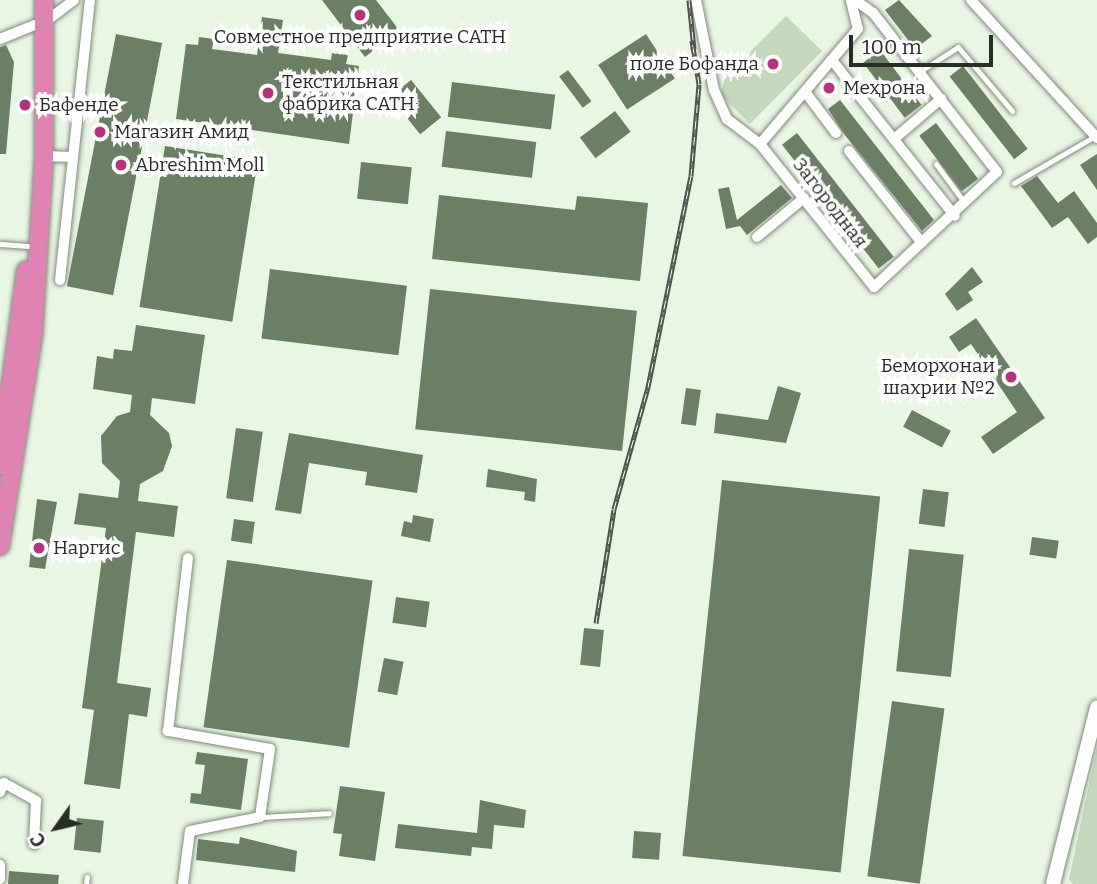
<!DOCTYPE html>
<meta charset="utf-8">
<style>
body{margin:0}
#map{position:relative;width:1097px;height:884px;overflow:hidden;background:#e8f6e3;font-family:Bitter,serif}
div>[style]{position:absolute}
[style*='--x']{left:calc(var(--x)*1px);top:calc(var(--y)*1px);width:calc(var(--w)*1px);rotate:calc(var(--a)*1deg)}
.green>*{inset:0;background:#c3d8bc}
.building>*{inset:0;background:#6a7f63;transform-origin:0 0}
.roads{filter:drop-shadow(0 0 2px #7e8b7a) drop-shadow(0 0 2px #7e8b7a)}
.service>*{height:5px;margin:-2.5px;padding:0 2.5px;transform-origin:2.5px;border-radius:2.5px;background:#fff}
.minor>*{height:10px;margin:-5px;padding:0 5px;transform-origin:5px;border-radius:5px;background:#fff}
.secondary>*{height:14px;margin:-7px;padding:0 7px;transform-origin:7px;border-radius:7px;background:#fff}
.trunk>*{height:18px;margin:-9px;padding:0 9px;transform-origin:9px;border-radius:9px;background:#de83b2}
.rail>*{height:5px;margin-top:-2.5px;transform-origin:0;background:repeating-linear-gradient(90deg,#fff 0 8px,#4d544a 0 16px);box-sizing:border-box;border-block:2px solid #4d544a}
.dots>*{width:19px;height:19px;translate:-50% -50%;box-sizing:border-box;border:4px solid #fff;border-radius:50%}
span{translate:-50% -50%;white-space:nowrap;text-align:center;line-height:1.15;-webkit-text-stroke:7px #fff;paint-order:stroke}
.poi-label{font-size:19px;color:#282e26}
.right{translate:-100% -50%;text-align:right}
.left{translate:0 -50%;text-align:left}
.street-label{font-size:19px;color:#282e26}
.north{position:absolute;left:21px;top:793px;width:70px;height:70px;-webkit-text-stroke:5px #fff;paint-order:stroke;rotate:236deg;font-size:19px;font-weight:700;line-height:28px;text-align:center;color:#282e26}
.north::after{content:'';display:block;margin:auto;width:24px;height:32px;background:#282e26;clip-path:polygon(50% 0,100% 100%,50% 72%,0 100%)}
.scale{position:absolute;left:849px;top:35px;width:144px;height:32px;box-sizing:border-box;border:4px solid #282e26;border-top:0;padding-left:9px;font-size:21px;line-height:24px;white-space:nowrap;color:#282e26;-webkit-text-stroke:5px #fff;paint-order:stroke}
</style>
<div id="map">
<div class="green">
<div style="clip-path:polygon(786px 16px,822px 51px,750px 124px,721px 95px,725px 77px)"></div>
<div style="clip-path:polygon(1097px 747px,1097px 884px,1073px 884px,1069px 879px)"></div>
</div>
<div class="building">
<div style="clip-path:polygon(322px 0,376px 0,399px 30px,365px 57px)"></div>
<div style="clip-path:polygon(899px 0,932px 36px,915px 49px,885px 10px)"></div>
<div style="clip-path:polygon(262px 17px,283px 20px,278px 53px,331px 60px,332px 53px,348px 55px,346px 64px,359px 66px,349px 144px,176px 119px,186px 44px,198px 45px,199px 37px,214px 39px,212px 49px,257px 55px)"></div>
<div style="left:116px;top:34px;width:47px;height:257px;rotate:11deg"></div>
<div style="left:646px;top:34px;width:53px;height:57px;rotate:57deg"></div>
<div style="clip-path:polygon(6px 45px,14px 62px,6px 154px,0 154px,0 47px)"></div>
<div style="left:880px;top:50px;width:69px;height:21px;rotate:53deg"></div>
<div style="left:963px;top:66px;width:105px;height:17px;rotate:52deg"></div>
<div style="left:568px;top:70px;width:39px;height:11px;rotate:53deg"></div>
<div style="left:411px;top:80px;width:48px;height:27px;rotate:51deg"></div>
<div style="left:452px;top:82px;width:104px;height:35px;rotate:7deg"></div>
<div style="clip-path:polygon(840px 100px,934px 220px,922px 231px,844px 134px,828px 109px)"></div>
<div style="left:615px;top:111px;width:26px;height:44px;rotate:53deg"></div>
<div style="left:936px;top:123px;width:70px;height:21px;rotate:53deg"></div>
<div style="left:446px;top:131px;width:91px;height:36px;rotate:7deg"></div>
<div style="left:797px;top:133px;width:157px;height:19px;rotate:52deg"></div>
<div style="left:165px;top:146px;width:94px;height:163px;rotate:9deg"></div>
<div style="clip-path:polygon(1097px 154px,1097px 190px,1080px 165px)"></div>
<div style="left:361px;top:162px;width:51px;height:37px;rotate:6deg"></div>
<div style="clip-path:polygon(1037px 176px,1058px 203px,1074px 191px,1097px 223px,1097px 237px,1088px 244px,1068px 217px,1052px 228px,1021px 186px)"></div>
<div style="clip-path:polygon(781px 185px,792px 198px,747px 235px,740px 226px,726px 229px,718px 189px,729px 187px,737px 220px)"></div>
<div style="clip-path:polygon(439px 195px,575px 210px,577px 196px,648px 203px,640px 281px,432px 259px)"></div>
<div style="clip-path:polygon(972px 267px,983px 282px,968px 292px,973px 300px,957px 311px,945px 294px)"></div>
<div style="left:270px;top:269px;width:138px;height:70px;rotate:7deg"></div>
<div style="left:430px;top:289px;width:208px;height:141px;rotate:6deg"></div>
<div style="clip-path:polygon(976px 318px,1045px 418px,993px 454px,981px 437px,1017px 412px,971px 344px,959px 352px,949px 337px)"></div>
<div style="clip-path:polygon(136px 325px,205px 335px,195px 404px,152px 398px,150px 415px,169px 433px,172px 446px,163px 471px,140px 484px,138px 501px,178px 506px,174px 537px,136px 532px,117px 683px,151px 688px,147px 717px,129px 714px,120px 789px,84px 784px,94px 710px,82px 708px,106px 528px,74px 524px,79px 493px,118px 498px,120px 481px,102px 463px,101px 436px,117px 416px,130px 412px,132px 395px,93px 389px,97px 356px,113px 359px,114px 349px,132px 351px)"></div>
<div style="clip-path:polygon(778px 386px,801px 393px,786px 443px,714px 433px,716px 413px,768px 420px)"></div>
<div style="left:686px;top:388px;width:15px;height:36px;rotate:8deg"></div>
<div style="left:912px;top:410px;width:44px;height:19px;rotate:28deg"></div>
<div style="left:236px;top:428px;width:27px;height:71px;rotate:8deg"></div>
<div style="clip-path:polygon(289px 433px,423px 455px,417px 493px,365px 485px,367px 472px,309px 463px,301px 514px,275px 510px)"></div>
<div style="clip-path:polygon(488px 469px,537px 479px,535px 502px,524px 500px,525px 492px,486px 487px)"></div>
<div style="left:722px;top:480px;width:159px;height:378px;rotate:6deg"></div>
<div style="left:923px;top:489px;width:26px;height:35px;rotate:7deg"></div>
<div style="clip-path:polygon(37px 499px,57px 502px,45px 569px,29px 567px)"></div>
<div style="clip-path:polygon(413px 515px,434px 519px,430px 542px,401px 536px,404px 521px,412px 523px)"></div>
<div style="left:234px;top:519px;width:21px;height:22px;rotate:8deg"></div>
<div style="left:1032px;top:537px;width:27px;height:18px;rotate:8deg"></div>
<div style="left:909px;top:549px;width:55px;height:123px;rotate:6deg"></div>
<div style="left:227px;top:560px;width:147px;height:169px;rotate:8deg"></div>
<div style="left:396px;top:597px;width:34px;height:26px;rotate:8deg"></div>
<div style="left:584px;top:628px;width:20px;height:37px;rotate:6deg"></div>
<div style="left:384px;top:658px;width:20px;height:34px;rotate:11deg"></div>
<div style="left:892px;top:701px;width:53px;height:177px;rotate:8deg"></div>
<div style="clip-path:polygon(197px 752px,248px 759px,241px 810px,190px 803px,191px 793px,201px 794px,205px 765px,195px 764px)"></div>
<div style="clip-path:polygon(340px 786px,385px 792px,375px 861px,339px 856px,342px 834px,333px 833px)"></div>
<div style="clip-path:polygon(480px 800px,526px 810px,524px 828px,494px 825px,492px 849px,472px 847px,471px 856px,395px 848px,398px 824px,477px 833px)"></div>
<div style="left:77px;top:818px;width:27px;height:32px;rotate:6deg"></div>
<div style="left:634px;top:831px;width:27px;height:27px;rotate:4deg"></div>
<div style="clip-path:polygon(240px 837px,297px 851px,295px 872px,196px 860px,198px 839px,239px 844px)"></div>
<div style="clip-path:polygon(9px 871px,59px 875px,58px 884px,8px 884px)"></div>
</div>
<div class="roads">
<div class="service">
<div style="--x:919;--y:72;--w:46;--a:-32.7"></div>
<div style="--x:958;--y:47;--w:84;--a:49.8"></div>
<div style="--x:936;--y:164;--w:47;--a:53.6"></div>
<div style="--x:1014;--y:183;--w:94;--a:-30.1"></div>
<div style="--x:0;--y:244;--w:29;--a:4"></div>
<div style="--x:260;--y:817;--w:69;--a:-3.3"></div>
<div style="--x:86;--y:884;--w:7;--a:-82"></div>
</div>
<div class="minor">
<div style="--x:696;--y:0;--w:92;--a:78.7"></div>
<div style="--x:714;--y:90;--w:32;--a:66"></div>
<div style="--x:727;--y:119;--w:41;--a:37.1"></div>
<div style="--x:760;--y:144;--w:183;--a:51.4"></div>
<div style="--x:874;--y:287;--w:168;--a:-43.1"></div>
<div style="--x:997;--y:172;--w:202;--a:-127.9"></div>
<div style="--x:873;--y:13;--w:22;--a:-144"></div>
<div style="--x:971;--y:0;--w:187;--a:47.6"></div>
<div style="--x:45;--y:22;--w:36;--a:-37"></div>
<div style="--x:0;--y:39;--w:37;--a:-22"></div>
<div style="--x:832;--y:60;--w:34;--a:52"></div>
<div style="--x:806;--y:93;--w:50;--a:53.1"></div>
<div style="--x:857;--y:93;--w:157;--a:51.5"></div>
<div style="--x:894;--y:139;--w:62;--a:-40.4"></div>
<div style="--x:760;--y:144;--w:151;--a:-49.6"></div>
<div style="--x:858;--y:29;--w:30;--a:-104"></div>
<div style="--x:849;--y:151;--w:117;--a:51.6"></div>
<div style="--x:44;--y:156;--w:29;--a:2"></div>
<div style="--x:757;--y:237;--w:61;--a:-39.7"></div>
<div style="--x:60;--y:280;--w:282;--a:-83.9"></div>
<div style="--x:0;--y:792;--w:10;--a:-66"></div>
<div style="--x:4;--y:783;--w:37;--a:29"></div>
<div style="--x:36;--y:801;--w:43;--a:92.7"></div>
<div style="--x:0;--y:865;--w:14;--a:90"></div>
<div style="--x:183;--y:884;--w:53;--a:-82.5"></div>
<div style="--x:190;--y:831;--w:71;--a:-11.3"></div>
<div style="--x:260;--y:817;--w:69;--a:-81.6"></div>
<div style="--x:270;--y:749;--w:104;--a:-170"></div>
<div style="--x:168;--y:731;--w:174;--a:-83.4"></div>
</div>
<div class="secondary">
<div style="--x:1053;--y:884;--w:182;--a:-76"></div>
</div>
<div class="trunk">
<div style="--x:0;--y:465;--w:196;--a:-82.4"></div>
<div style="--x:0;--y:546;--w:213;--a:-81.1"></div>
<div style="--x:33;--y:336;--w:180;--a:-86.5"></div>
<div style="--x:44;--y:156;--w:156;--a:-90"></div>
</div>
</div>
<div class="rail">
<div style="--x:689;--y:0;--w:49;--a:84.2"></div>
<div style="--x:596;--y:623;--w:115;--a:-81"></div>
<div style="--x:614;--y:509;--w:127;--a:-74.4"></div>
<div style="--x:648;--y:387;--w:215;--a:-78.5"></div>
<div style="--x:691;--y:176;--w:92;--a:-85"></div>
<div style="--x:699;--y:84;--w:44;--a:-99.2"></div>
</div>
<div class="dots">
<div style="left:360px;top:15px;background:#b6337c"></div>
<div style="left:773px;top:64px;background:#b6337c"></div>
<div style="left:829px;top:88px;background:#b6337c"></div>
<div style="left:268px;top:93px;background:#b6337c"></div>
<div style="left:25px;top:105px;background:#b6337c"></div>
<div style="left:100px;top:132px;background:#b6337c"></div>
<div style="left:121px;top:165px;background:#b6337c"></div>
<div style="left:1011px;top:377px;background:#b6337c"></div>
<div style="left:39px;top:548px;background:#b6337c"></div>
</div>
<div class="poi-label">
<span style="left:360px;top:37px">Совместное предприятие CATH</span>
<span class="right" style="left:759px;top:64px">поле Бофанда</span>
<span class="left" style="left:282px;top:93px">Текстильная<br>фабрика САТН</span>
<span class="left" style="left:843px;top:88px">Меҳрона</span>
<span class="left" style="left:39px;top:105px">Бафенде</span>
<span class="left" style="left:114px;top:132px">Магазин Амид</span>
<span class="left" style="left:135px;top:165px">Abreshim Moll</span>
<span class="right" style="left:995px;top:377px">Беморхонаи<br>шахрии №2</span>
<span class="left" style="left:53px;top:548px">Наргис</span>
</div>
<div class="street-label">
<span style="left:830px;top:203px;rotate:52deg">Загородная</span>
</div>
<div class="north">С</div>
<div class="scale">100 m</div>
</div>
